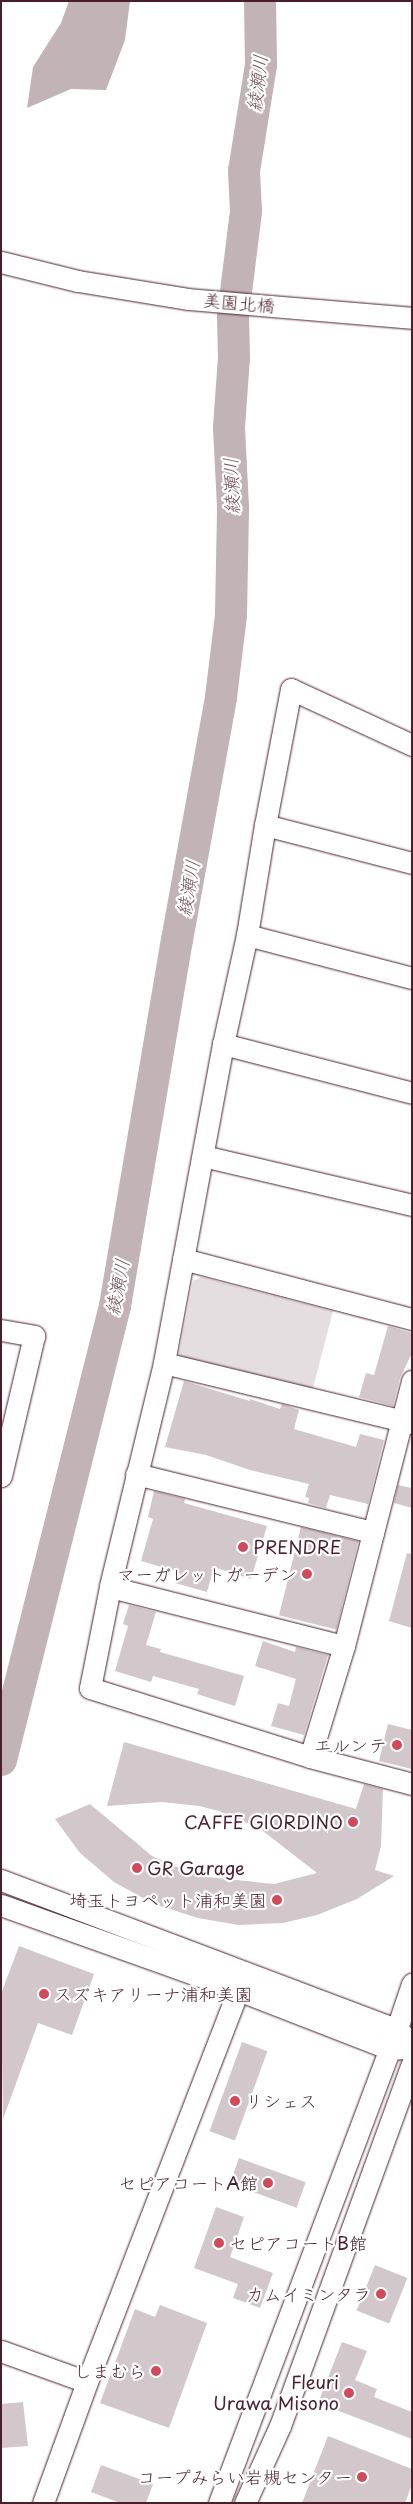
<!DOCTYPE html>
<meta charset="utf-8">
<style>
body{margin:0}
#map{position:relative;width:413px;height:2504px;overflow:hidden;background:#fff;font-family:"Playpen Sans","Klee One",sans-serif}
div>[style]{position:absolute}
[style*='--x']{left:calc(var(--x)*1px);top:calc(var(--y)*1px);width:calc(var(--w)*1px);rotate:calc(var(--a)*1deg)}
.green>*{inset:0;background:#e5dee0}
.water>*{inset:0;background:#c1b3b6}
.river>*{height:32px;margin:-16px;padding:0 16px;transform-origin:16px;border-radius:16px;background:#c1b3b6}
.building>*{inset:0;background:#d2c7cb;transform-origin:0 0}
.roads{filter:drop-shadow(0 0 1px #4a1f2b) drop-shadow(0 0 1px #4a1f2b)}
.minor>*{height:21px;margin:-10.5px;padding:0 10.5px;transform-origin:10.5px;border-radius:10.5px;background:#fff}
.dots>*{width:14px;height:14px;translate:-50% -50%;box-sizing:border-box;border:2px solid #fff;border-radius:50%}
span{translate:-50% -50%;white-space:nowrap;text-align:center;line-height:1.15;-webkit-text-stroke:4.5px #fff;paint-order:stroke}
.street-label{font-size:18px;color:#4a1f2b}
.poi-label{font-size:18px;color:#4a1f2b}
.left{translate:0 -50%;text-align:left}
.right{translate:-100% -50%;text-align:right}
.water-label{font-size:19px;color:#74535c;font-style:italic}
.frame{position:absolute;inset:0;border:2px solid #4a1f2b;pointer-events:none}
</style>
<div id="map">
<div class="green">
<div style="clip-path:polygon(201px 1277px,333px 1311px,312px 1392px,182px 1361px,179px 1353px,193px 1281px)"></div>
</div>
<div class="water">
<div style="clip-path:polygon(69px 1px,130px 1px,125px 40px,106px 90px,71px 89px,27px 108px,33px 67px,61px 23px)"></div>
</div>
<div class="river">
<div style="--x:1;--y:1760;--w:468;--a:-75.9"></div>
<div style="--x:115;--y:1306;--w:371;--a:-80.4"></div>
<div style="--x:177;--y:940;--w:247;--a:-79.7"></div>
<div style="--x:221;--y:697;--w:83;--a:-83"></div>
<div style="--x:231;--y:615;--w:108;--a:-88.9"></div>
<div style="--x:233;--y:507;--w:80;--a:-92.9"></div>
<div style="--x:229;--y:427;--w:69;--a:-85.9"></div>
<div style="--x:234;--y:358;--w:42;--a:-91.4"></div>
<div style="--x:233;--y:316;--w:106;--a:-82.9"></div>
<div style="--x:246;--y:211;--w:40;--a:-92.9"></div>
<div style="--x:244;--y:171;--w:107;--a:-80.9"></div>
<div style="--x:261;--y:65;--w:64;--a:-90.9"></div>
</div>
<div class="building">
<div style="clip-path:polygon(388px 1326px,412px 1333px,412px 1353px,400px 1378px,393px 1406px,359px 1397px,366px 1373px,374px 1375px)"></div>
<div style="clip-path:polygon(184px 1381px,250px 1401px,250px 1399px,280px 1409px,282px 1404px,299px 1410px,294px 1429px,356px 1447px,360px 1434px,384px 1440px,368px 1504px,330px 1495px,326px 1508px,308px 1503px,309px 1498px,305px 1497px,309px 1484px,250px 1470px,206px 1455px,165px 1447px)"></div>
<div style="clip-path:polygon(398px 1485px,412px 1488px,412px 1508px,394px 1503px)"></div>
<div style="clip-path:polygon(154px 1491px,185px 1499px,184px 1503px,267px 1526px,251px 1579px,214px 1567px,207px 1592px,175px 1583px,179px 1572px,141px 1561px,153px 1519px,148px 1517px)"></div>
<div style="left:301px;top:1527px;width:59px;height:91px;rotate:14deg"></div>
<div style="clip-path:polygon(407px 1553px,412px 1554px,412px 1628px,389px 1621px)"></div>
<div style="clip-path:polygon(129px 1605px,156px 1612px,146px 1645px,161px 1649px,160px 1652px,244px 1676px,235px 1706px,197px 1694px,199px 1689px,153px 1676px,151px 1682px,115px 1671px,128px 1626px,123px 1624px)"></div>
<div style="clip-path:polygon(263px 1641px,295px 1652px,296px 1647px,328px 1655px,304px 1735px,271px 1726px,278px 1703px,289px 1706px,296px 1679px,255px 1666px)"></div>
<div style="clip-path:polygon(388px 1724px,412px 1730px,412px 1769px,379px 1761px)"></div>
<div style="clip-path:polygon(124px 1742px,356px 1809px,364px 1784px,383px 1789px,381px 1846px,375px 1870px,394px 1876px,357px 1899px,317px 1915px,283px 1923px,238px 1925px,198px 1918px,154px 1904px,114px 1882px,80px 1853px,55px 1819px,90px 1804px,152px 1856px,198px 1876px,274px 1884px,317px 1873px,259px 1828px,219px 1811px,199px 1806px,162px 1802px,107px 1806px)"></div>
<div style="clip-path:polygon(19px 1946px,94px 1974px,72px 2035px,38px 2023px,3px 2119px,1px 1994px)"></div>
<div style="left:242px;top:2042px;width:27px;height:95px;rotate:20deg"></div>
<div style="left:239px;top:2158px;width:71px;height:27px;rotate:20deg"></div>
<div style="clip-path:polygon(216px 2207px,244px 2217px,230px 2257px,273px 2273px,260px 2308px,233px 2298px,238px 2284px,194px 2268px)"></div>
<div style="left:375px;top:2265px;width:35px;height:49px;rotate:22deg"></div>
<div style="clip-path:polygon(160px 2305px,207px 2323px,169px 2428px,100px 2403px,135px 2309px,155px 2317px)"></div>
<div style="clip-path:polygon(342px 2342px,367px 2351px,355px 2380px,377px 2389px,374px 2397px,412px 2412px,412px 2439px,318px 2403px)"></div>
<div style="clip-path:polygon(23px 2402px,28px 2446px,1px 2448px,1px 2404px)"></div>
<div style="clip-path:polygon(328px 2436px,412px 2469px,412px 2485px,405px 2503px,302px 2503px)"></div>
<div style="clip-path:polygon(101px 2465px,153px 2484px,146px 2503px,120px 2503px,91px 2492px)"></div>
</div>
<div class="roads">
<div class="minor">
<div style="--x:1;--y:262;--w:79;--a:13.9"></div>
<div style="--x:78;--y:281;--w:111;--a:9.3"></div>
<div style="--x:188;--y:299;--w:225;--a:4.8"></div>
<div style="--x:412;--y:745;--w:133;--a:-155.2"></div>
<div style="--x:291;--y:689;--w:138;--a:100.8"></div>
<div style="--x:265;--y:825;--w:111;--a:99.3"></div>
<div style="--x:247;--y:935;--w:112;--a:102.4"></div>
<div style="--x:223;--y:1044;--w:324;--a:100.5"></div>
<div style="--x:164;--y:1363;--w:230;--a:103.6"></div>
<div style="--x:110;--y:1587;--w:103;--a:101.2"></div>
<div style="--x:90;--y:1688;--w:231;--a:17.4"></div>
<div style="--x:310;--y:1757;--w:116;--a:-73"></div>
<div style="--x:344;--y:1646;--w:274;--a:-75.6"></div>
<div style="--x:265;--y:825;--w:152;--a:14.5"></div>
<div style="--x:247;--y:935;--w:171;--a:14.6"></div>
<div style="--x:223;--y:1044;--w:195;--a:14.5"></div>
<div style="--x:203;--y:1156;--w:215;--a:13.2"></div>
<div style="--x:183;--y:1259;--w:237;--a:14.7"></div>
<div style="--x:1;--y:1330;--w:34;--a:10"></div>
<div style="--x:34;--y:1336;--w:144;--a:103.3"></div>
<div style="--x:164;--y:1363;--w:255;--a:13.6"></div>
<div style="--x:136;--y:1474;--w:244;--a:13.8"></div>
<div style="--x:110;--y:1587;--w:241;--a:14.2"></div>
<div style="--x:310;--y:1757;--w:106;--a:14.8"></div>
<div style="--x:1;--y:1880;--w:422;--a:20.7"></div>
<div style="--x:396;--y:2029;--w:21;--a:41"></div>
<div style="--x:1;--y:1905;--w:252;--a:19.7"></div>
<div style="--x:238;--y:1990;--w:163;--a:21.2"></div>
<div style="--x:390;--y:2049;--w:14;--a:-4"></div>
<div style="--x:1;--y:2351;--w:91;--a:19.8"></div>
<div style="--x:43;--y:2503;--w:129;--a:-70"></div>
<div style="--x:87;--y:2382;--w:420;--a:-68.9"></div>
<div style="--x:219;--y:2503;--w:485;--a:-69.4"></div>
<div style="--x:390;--y:2049;--w:69;--a:-71.3"></div>
<div style="--x:245;--y:2503;--w:85;--a:-65.6"></div>
<div style="--x:280;--y:2426;--w:385;--a:-70"></div>
</div>
</div>
<div class="dots">
<div style="left:243px;top:1547px;background:#d1495b"></div>
<div style="left:307px;top:1574px;background:#d1495b"></div>
<div style="left:397px;top:1745px;background:#d1495b"></div>
<div style="left:353px;top:1822px;background:#d1495b"></div>
<div style="left:137px;top:1868px;background:#d1495b"></div>
<div style="left:277px;top:1900px;background:#d1495b"></div>
<div style="left:44px;top:1994px;background:#d1495b"></div>
<div style="left:235px;top:2101px;background:#d1495b"></div>
<div style="left:268px;top:2183px;background:#d1495b"></div>
<div style="left:219px;top:2243px;background:#d1495b"></div>
<div style="left:381px;top:2294px;background:#d1495b"></div>
<div style="left:156px;top:2371px;background:#d1495b"></div>
<div style="left:349px;top:2393px;background:#d1495b"></div>
<div style="left:362px;top:2477px;background:#d1495b"></div>
</div>
<div class="street-label">
<span style="left:239px;top:303px;rotate:5deg">美園北橋</span>
</div>
<div class="poi-label">
<span class="left" style="left:253px;top:1547px">PRENDRE</span>
<span class="right" style="left:297px;top:1574px">マーガレットガーデン</span>
<span class="right" style="left:387px;top:1745px">エルンテ</span>
<span class="right" style="left:343px;top:1822px">CAFFE GIORDINO</span>
<span class="left" style="left:147px;top:1868px">GR Garage</span>
<span class="right" style="left:267px;top:1900px">埼玉トヨペット浦和美園</span>
<span class="left" style="left:54px;top:1994px">スズキアリーナ浦和美園</span>
<span class="left" style="left:245px;top:2101px">リシェス</span>
<span class="right" style="left:258px;top:2183px">セピアコートA館</span>
<span class="left" style="left:229px;top:2243px">セピアコートB館</span>
<span class="right" style="left:371px;top:2294px">カムイミンタラ</span>
<span class="right" style="left:146px;top:2371px">しまむら</span>
<span class="right" style="left:339px;top:2393px">Fleuri<br>Urawa Misono</span>
<span class="right" style="left:352px;top:2477px">コープみらい岩槻センター</span>
</div>
<div class="water-label">
<span style="left:257px;top:83px;rotate:-83deg">綾瀬川</span>
<span style="left:231px;top:486px;rotate:-92deg">綾瀬川</span>
<span style="left:188px;top:888px;rotate:-80deg">綾瀬川</span>
<span style="left:117px;top:1287px;rotate:-79deg">綾瀬川</span>
</div>
<div class="frame"></div>
</div>
